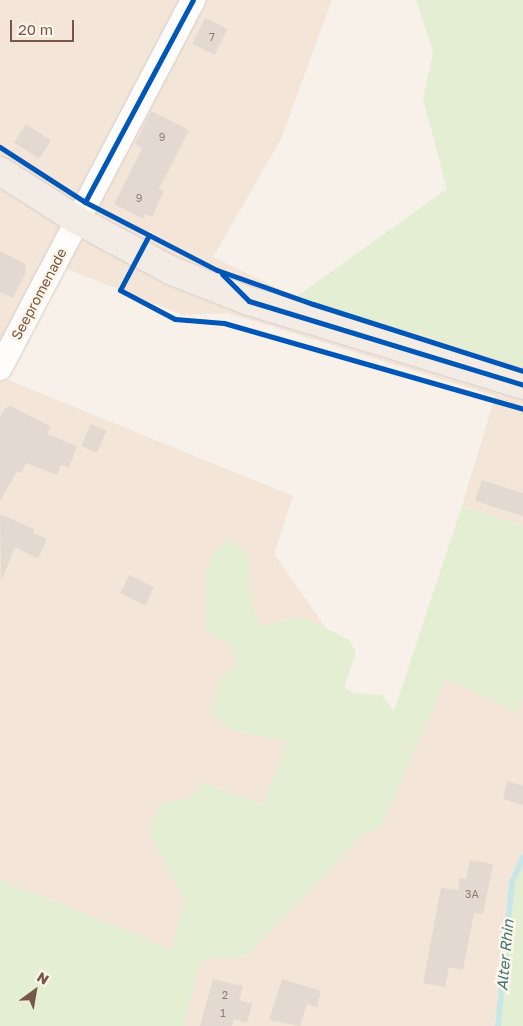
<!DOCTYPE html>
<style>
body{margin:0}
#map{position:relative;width:523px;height:1026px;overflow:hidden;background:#f7f1e9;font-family:"Golos Text",sans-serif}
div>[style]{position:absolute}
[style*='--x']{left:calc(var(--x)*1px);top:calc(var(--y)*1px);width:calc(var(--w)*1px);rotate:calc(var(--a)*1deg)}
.residential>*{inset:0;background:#f3e6d9}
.green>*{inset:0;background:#e4eed3}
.stream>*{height:6px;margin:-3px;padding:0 3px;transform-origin:3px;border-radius:3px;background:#cae7e8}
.building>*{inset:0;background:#e4d9d1;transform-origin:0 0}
.roads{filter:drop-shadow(0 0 1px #d6ccc6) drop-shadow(0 0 1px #d6ccc6)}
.street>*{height:24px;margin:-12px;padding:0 12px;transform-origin:12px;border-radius:12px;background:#fefdfc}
.primary>*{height:28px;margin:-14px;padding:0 14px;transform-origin:14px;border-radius:14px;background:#f3ece4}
.cycleway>*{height:5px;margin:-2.5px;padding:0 2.5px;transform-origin:2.5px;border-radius:2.5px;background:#0057b8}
span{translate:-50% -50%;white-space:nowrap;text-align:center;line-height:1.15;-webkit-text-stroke:5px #fff6ea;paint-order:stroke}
.number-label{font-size:11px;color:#94796c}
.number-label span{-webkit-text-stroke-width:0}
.street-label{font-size:14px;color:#775648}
.water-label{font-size:15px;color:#3b767d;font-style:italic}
.north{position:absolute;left:10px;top:966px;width:50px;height:50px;-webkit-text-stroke:4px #fff6ea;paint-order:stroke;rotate:32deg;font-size:14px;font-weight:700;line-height:20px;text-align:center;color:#775648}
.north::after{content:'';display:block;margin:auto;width:18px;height:22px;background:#775648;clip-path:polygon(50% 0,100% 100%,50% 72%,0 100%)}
.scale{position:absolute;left:10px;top:20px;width:64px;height:22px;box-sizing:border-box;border:2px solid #775648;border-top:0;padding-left:6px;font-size:15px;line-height:18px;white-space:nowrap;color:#775648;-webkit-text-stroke:4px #fff6ea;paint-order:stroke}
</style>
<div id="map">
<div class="residential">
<div style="clip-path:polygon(0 0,332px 0,281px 139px,213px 257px,296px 297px,523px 367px,523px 526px,462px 506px,495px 396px,228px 313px,183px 315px,62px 267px,1px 377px,293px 496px,274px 554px,328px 631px,303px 617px,259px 626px,247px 585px,249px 554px,233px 647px,237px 664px,219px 680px,234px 731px,288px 741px,263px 805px,203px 782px,189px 799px,149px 832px,185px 900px,172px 950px,0 879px)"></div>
<div style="clip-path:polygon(446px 679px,518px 711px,523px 696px,523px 857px,512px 882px,498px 1026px,184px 1026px,201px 960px,247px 956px,365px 833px,380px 829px)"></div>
</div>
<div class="green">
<div style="clip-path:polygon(416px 0,523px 0,523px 367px,296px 297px,447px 189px,423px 99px,433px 52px)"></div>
<div style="clip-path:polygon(462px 506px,523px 526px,523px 696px,518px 712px,446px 679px,380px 829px,365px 833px,247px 956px,201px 960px,184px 1026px,0 1026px,0 879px,172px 950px,185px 900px,149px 832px,160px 803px,189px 799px,203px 782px,263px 805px,288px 741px,234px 731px,211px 713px,219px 680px,237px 664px,233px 647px,207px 632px,205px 577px,213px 553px,228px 540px,249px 554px,247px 585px,259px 626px,303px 617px,349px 640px,356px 652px,344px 687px,354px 693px,382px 695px,394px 711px)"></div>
<div style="clip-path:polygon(523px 857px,523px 1026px,498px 1026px,512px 882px)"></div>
</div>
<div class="stream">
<div style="--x:498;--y:1026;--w:145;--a:-84.4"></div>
<div style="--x:512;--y:882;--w:27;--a:-66"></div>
</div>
<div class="building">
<div style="left:205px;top:18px;width:25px;height:29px;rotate:26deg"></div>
<div style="clip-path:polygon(151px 111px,189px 130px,159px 189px,164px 191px,152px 217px,145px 214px,143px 219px,114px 204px,142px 148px,135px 144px)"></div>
<div style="left:26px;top:124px;width:30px;height:22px;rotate:33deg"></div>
<div style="clip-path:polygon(0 251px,25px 264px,26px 272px,13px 298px,0 292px)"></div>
<div style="clip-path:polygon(11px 406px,51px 427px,47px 434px,77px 446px,69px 468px,61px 465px,57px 475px,26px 463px,21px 473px,17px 471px,0 502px,0 417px,5px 408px)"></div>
<div style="left:91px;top:424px;width:17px;height:24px;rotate:24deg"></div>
<div style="clip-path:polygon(482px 480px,523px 493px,523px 516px,475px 501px)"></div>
<div style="clip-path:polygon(0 514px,34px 529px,33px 533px,47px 539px,38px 559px,15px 547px,1px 582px)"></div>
<div style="left:129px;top:575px;width:28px;height:20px;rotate:26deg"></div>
<div style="clip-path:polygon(507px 781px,523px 786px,523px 805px,503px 799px)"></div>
<div style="clip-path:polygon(470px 860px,493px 864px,483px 914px,474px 913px,463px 970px,449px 967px,445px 987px,423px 983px,441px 888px,458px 890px,460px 878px,466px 879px)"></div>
<div style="clip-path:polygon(213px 979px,243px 986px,239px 1000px,252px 1004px,247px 1023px,234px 1019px,232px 1026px,200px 1026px)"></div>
<div style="clip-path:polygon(282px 979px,321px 991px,317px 1007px,307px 1004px,300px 1026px,269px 1020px)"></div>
</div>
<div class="roads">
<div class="street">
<div style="--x:0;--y:368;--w:416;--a:-62.3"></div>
</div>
<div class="primary">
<div style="--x:0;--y:171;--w:91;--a:32.5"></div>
<div style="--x:77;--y:220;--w:108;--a:28.2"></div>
<div style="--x:172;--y:271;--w:83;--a:21.3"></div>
<div style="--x:249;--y:301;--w:287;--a:17"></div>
</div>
</div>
<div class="cycleway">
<div style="--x:0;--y:147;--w:101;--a:32.9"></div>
<div style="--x:85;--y:202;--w:148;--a:27.3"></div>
<div style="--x:217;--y:270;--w:102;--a:19.5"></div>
<div style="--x:313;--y:304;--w:220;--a:17.7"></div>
<div style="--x:85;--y:202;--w:229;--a:-61.9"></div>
<div style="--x:149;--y:235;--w:62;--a:117.8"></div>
<div style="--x:120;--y:290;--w:62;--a:27.8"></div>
<div style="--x:175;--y:319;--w:49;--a:4.7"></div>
<div style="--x:224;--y:323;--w:311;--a:16"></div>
<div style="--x:222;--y:274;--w:38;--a:45"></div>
<div style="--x:249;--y:301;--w:287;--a:17"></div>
</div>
<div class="number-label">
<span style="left:212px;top:37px">7</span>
<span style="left:162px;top:137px">9</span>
<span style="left:139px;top:198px">9</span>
<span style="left:472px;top:894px">3A</span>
<span style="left:225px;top:995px">2</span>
<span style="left:223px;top:1013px">1</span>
</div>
<div class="street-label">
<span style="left:39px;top:294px;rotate:-62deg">Seepromenade</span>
</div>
<div class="water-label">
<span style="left:505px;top:955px;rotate:-85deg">Alter Rhin</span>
</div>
<div class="north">N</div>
<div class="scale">20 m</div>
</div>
